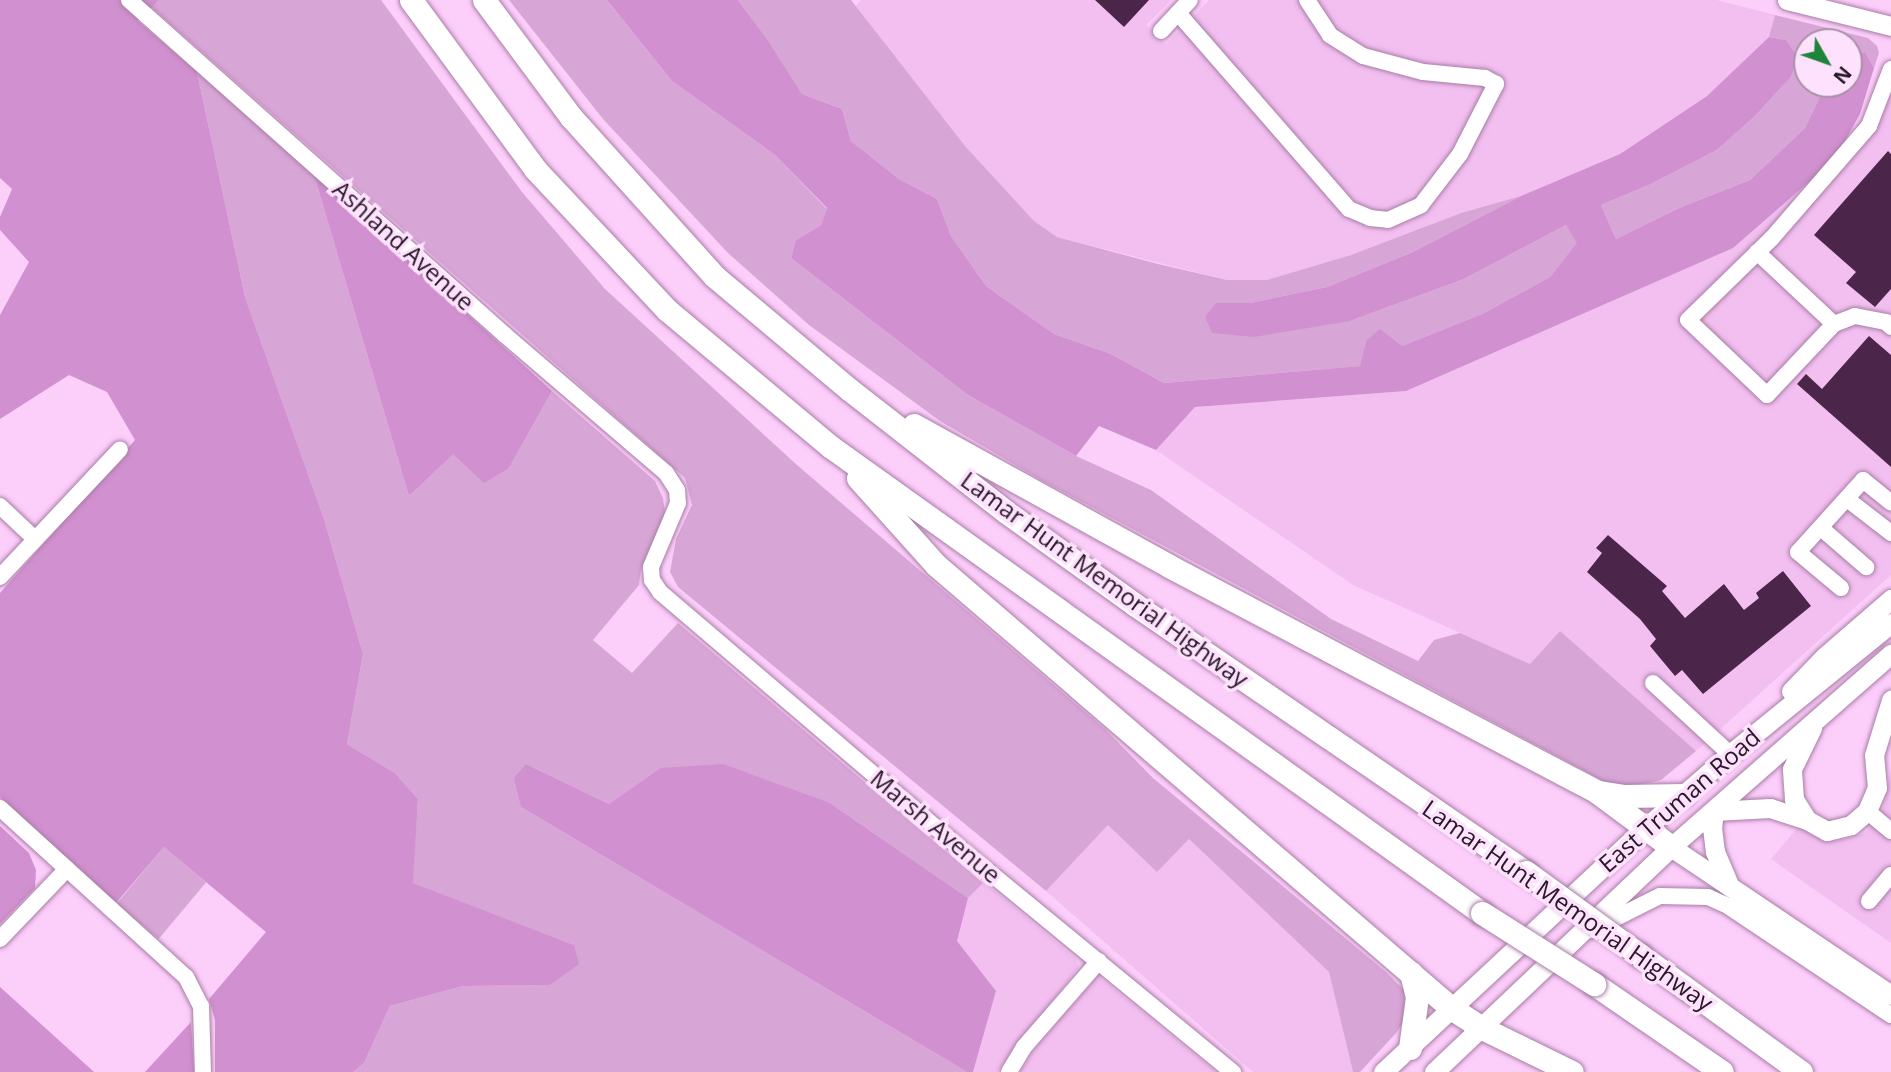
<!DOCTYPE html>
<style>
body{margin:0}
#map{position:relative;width:1891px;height:1072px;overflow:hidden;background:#fccefa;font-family:"Open Sans",sans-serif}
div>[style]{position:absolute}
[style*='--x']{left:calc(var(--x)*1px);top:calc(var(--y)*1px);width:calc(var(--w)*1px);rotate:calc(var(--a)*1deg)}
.built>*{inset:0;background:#f2bff0}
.green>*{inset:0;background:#d8a6d6;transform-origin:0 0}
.forest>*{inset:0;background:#d190cf}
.building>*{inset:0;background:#4b264a}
.roads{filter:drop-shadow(0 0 2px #a87da6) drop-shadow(0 0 2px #a87da6)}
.minor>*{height:16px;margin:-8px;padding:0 8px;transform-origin:8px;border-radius:8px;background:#fff}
.major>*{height:19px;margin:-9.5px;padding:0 9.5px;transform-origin:9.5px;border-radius:9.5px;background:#fff}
.highway>*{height:23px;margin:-11.5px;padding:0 11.5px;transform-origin:11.5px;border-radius:11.5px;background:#fff}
.bridges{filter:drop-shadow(0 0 2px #a87da6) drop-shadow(0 0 2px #a87da6)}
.highway-bridge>*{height:23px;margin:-11.5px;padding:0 11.5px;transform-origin:11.5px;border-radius:11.5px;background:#fff}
span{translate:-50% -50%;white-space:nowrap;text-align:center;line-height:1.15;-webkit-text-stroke:7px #fee2fd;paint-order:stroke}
.street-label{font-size:24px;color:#271727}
.north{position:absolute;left:1793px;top:28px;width:70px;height:70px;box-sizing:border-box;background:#fee2fd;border:2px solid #a891a7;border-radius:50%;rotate:130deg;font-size:19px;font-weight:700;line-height:28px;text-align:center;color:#271727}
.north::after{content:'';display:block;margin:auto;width:24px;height:32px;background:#1e8439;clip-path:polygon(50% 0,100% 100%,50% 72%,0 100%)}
</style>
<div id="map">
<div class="built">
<div style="clip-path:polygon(861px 0,1171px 0,1146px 25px,1166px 44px,1209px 0,1717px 0,1775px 15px,1769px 37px,1707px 96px,1620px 154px,1521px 196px,1461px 213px,1351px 255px,1267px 280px,1227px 280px,1057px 237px,1034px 221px,965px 146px,855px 7px)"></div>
<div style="clip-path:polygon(1891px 97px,1891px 575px,1696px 751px,1560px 632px,1530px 664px,1353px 585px,1156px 450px,1195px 407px,1406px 391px,1835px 159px)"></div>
<div style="clip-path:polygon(1891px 769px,1891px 943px,1771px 859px,1799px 826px,1812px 835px,1836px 841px,1865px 833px,1882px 815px)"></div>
<div style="clip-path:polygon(1108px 825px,1189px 839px,1329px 972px,1353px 1072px,1253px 1072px,1046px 891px)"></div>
<div style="clip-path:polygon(984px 882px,1076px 959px,1079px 967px,997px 1072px,973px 1072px,996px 991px,957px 941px,968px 898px)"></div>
<div style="clip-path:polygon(1098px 976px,1216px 1072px,1020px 1072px,1037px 1046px)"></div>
</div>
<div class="green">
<div style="clip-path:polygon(159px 0,381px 0,522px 192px,605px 289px,797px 465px,1105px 729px,1153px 778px,1386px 972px,1404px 990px,1406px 1017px,1397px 1032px,1360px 1072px,1353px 1072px,1329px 972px,1189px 839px,1157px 872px,1108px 825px,1046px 891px,678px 587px,670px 572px,676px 539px,692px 505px,685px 478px,151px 7px)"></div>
<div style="clip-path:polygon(509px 0,607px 0,672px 81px,775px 155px,827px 209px,821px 225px,796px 240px,791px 258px,968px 395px,1076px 456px,1151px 490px,1331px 619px,1418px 661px,1434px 640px,1460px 633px,1530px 664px,1560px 631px,1696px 751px,1661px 780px,1632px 787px,1609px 784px,1041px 480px,940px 421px,809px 325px,728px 253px,603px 119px)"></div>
<div style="clip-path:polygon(738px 0,851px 0,965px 146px,1034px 221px,1057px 237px,1158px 264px,1227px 280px,1267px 280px,1351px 255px,1461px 213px,1521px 196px,1413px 252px,1327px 287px,1250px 303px,1216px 303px,1350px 321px,1464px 279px,1566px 225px,1578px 243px,1550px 277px,1482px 314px,1402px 346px,1366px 341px,1361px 366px,1164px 383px,1111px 354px,1054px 334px,986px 286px,951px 236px,937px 199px,899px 179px,851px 141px,842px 109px,802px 94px,768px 40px)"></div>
<div style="clip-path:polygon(1775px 15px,1868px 38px,1877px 46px,1879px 53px,1874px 68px,1865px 52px,1849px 56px,1849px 42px,1807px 42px,1807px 84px,1826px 84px,1805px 128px,1750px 180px,1679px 208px,1616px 239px,1601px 205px,1649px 185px,1717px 150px,1755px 116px,1790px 78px,1786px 40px,1769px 37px)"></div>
<div style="clip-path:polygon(197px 72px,314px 175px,409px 496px,453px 453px,509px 468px,552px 391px,655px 481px,663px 498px,665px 513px,641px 569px,639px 585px,593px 640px,632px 673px,678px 623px,983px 883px,968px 898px,830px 803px,660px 768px,609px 804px,526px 764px,521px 807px,967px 1072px,353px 1072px,364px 1063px,390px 1006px,463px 986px,550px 985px,574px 945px,412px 883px,418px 799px,395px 773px,347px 744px,363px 654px,324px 519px,245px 297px)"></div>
<div style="left:164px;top:847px;width:55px;height:74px;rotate:40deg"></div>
</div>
<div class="forest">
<div style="clip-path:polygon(0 0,159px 0,138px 21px,197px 72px,245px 297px,324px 519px,363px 654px,347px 744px,395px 773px,418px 799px,413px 883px,574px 945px,579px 964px,550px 985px,463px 986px,390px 1006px,364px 1063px,353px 1072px,215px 1072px,215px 1020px,209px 999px,266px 932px,164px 847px,116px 903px,0 797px,0 593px,135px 440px,107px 392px,69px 375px,0 419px,0 315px,29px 262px,0 230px,0 217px,12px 189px,0 178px)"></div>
<div style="clip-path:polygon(607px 0,738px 0,768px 40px,802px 94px,842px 109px,851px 141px,899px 179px,937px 199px,951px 236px,986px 286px,1054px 334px,1111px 354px,1164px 383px,1360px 366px,1366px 341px,1380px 329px,1402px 346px,1482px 314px,1550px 277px,1577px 243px,1566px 225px,1464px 279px,1350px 321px,1254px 337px,1212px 333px,1205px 317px,1216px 303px,1250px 303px,1327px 287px,1413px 252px,1521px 196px,1620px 154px,1707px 96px,1769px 37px,1786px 40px,1798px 58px,1790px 78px,1755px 116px,1717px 150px,1649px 185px,1601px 205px,1616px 239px,1679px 208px,1750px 180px,1805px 128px,1826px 84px,1849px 84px,1849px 56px,1865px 52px,1874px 68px,1860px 114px,1835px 159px,1733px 248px,1406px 391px,1195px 407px,1156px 450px,1099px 426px,1076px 456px,968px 395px,791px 258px,796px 240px,821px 225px,827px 208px,775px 155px,672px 81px)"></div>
<div style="clip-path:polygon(314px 175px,552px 391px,509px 468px,484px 483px,453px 454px,409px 496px)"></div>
<div style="clip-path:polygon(526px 764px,609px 804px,660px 768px,723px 764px,830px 803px,968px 898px,957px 941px,996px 991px,973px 1072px,967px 1072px,521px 807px,514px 778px)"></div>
<div style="clip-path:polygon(0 826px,29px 853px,36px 870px,35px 888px,0 924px)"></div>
<div style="clip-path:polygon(0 987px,94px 1072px,0 1072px)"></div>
<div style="clip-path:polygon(191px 1022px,194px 1072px,145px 1072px)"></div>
</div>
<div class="building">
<div style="clip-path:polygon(1095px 0,1149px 0,1124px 27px)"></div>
<div style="clip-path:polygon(1888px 151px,1891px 154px,1891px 289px,1875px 307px,1846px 283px,1856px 272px,1814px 235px)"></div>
<div style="clip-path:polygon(1869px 336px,1891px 355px,1891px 467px,1797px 384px,1806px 374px,1822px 389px)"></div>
<div style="clip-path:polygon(1608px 535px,1667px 586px,1662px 591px,1685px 618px,1724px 584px,1744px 610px,1759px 598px,1756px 593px,1783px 571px,1811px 606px,1703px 694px,1682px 670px,1675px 676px,1650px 646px,1656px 639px,1640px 619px,1587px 572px,1602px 553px,1596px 548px)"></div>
</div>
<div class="roads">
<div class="minor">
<div style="--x:129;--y:0;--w:504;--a:41.7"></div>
<div style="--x:505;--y:335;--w:212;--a:40.6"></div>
<div style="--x:666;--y:473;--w:20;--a:57"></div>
<div style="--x:677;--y:490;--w:13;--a:86"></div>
<div style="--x:678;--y:503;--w:69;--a:112.9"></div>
<div style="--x:651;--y:567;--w:13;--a:86"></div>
<div style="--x:652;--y:580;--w:14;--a:56"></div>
<div style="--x:660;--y:592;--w:388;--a:40.5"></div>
<div style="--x:955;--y:844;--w:360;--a:39.4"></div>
<div style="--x:1178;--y:13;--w:260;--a:48.9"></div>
<div style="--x:1349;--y:209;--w:23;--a:23"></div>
<div style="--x:1370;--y:218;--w:18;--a:6"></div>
<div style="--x:1388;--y:220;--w:36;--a:-24"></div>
<div style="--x:1421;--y:205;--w:64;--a:-52.6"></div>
<div style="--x:1460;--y:154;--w:79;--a:-62.8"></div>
<div style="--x:1496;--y:84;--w:13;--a:-151"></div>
<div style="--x:1485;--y:78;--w:62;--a:-174.5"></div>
<div style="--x:1423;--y:72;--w:62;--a:-165.1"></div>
<div style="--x:1363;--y:56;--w:39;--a:-148"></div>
<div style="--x:1330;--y:35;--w:42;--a:-123.3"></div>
<div style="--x:1161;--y:31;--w:42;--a:-46.9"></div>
<div style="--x:1891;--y:69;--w:61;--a:111.1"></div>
<div style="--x:1869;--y:126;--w:148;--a:130.9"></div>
<div style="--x:1772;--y:238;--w:117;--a:135.7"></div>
<div style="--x:1688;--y:320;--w:109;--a:43.5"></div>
<div style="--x:1767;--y:395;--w:98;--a:-46.7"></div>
<div style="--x:1834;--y:324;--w:22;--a:-21"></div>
<div style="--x:1855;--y:316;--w:32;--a:11"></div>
<div style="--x:1886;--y:322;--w:7;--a:45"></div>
<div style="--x:1757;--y:252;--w:105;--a:43.1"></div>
<div style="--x:1847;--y:499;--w:56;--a:37.7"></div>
<div style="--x:0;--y:506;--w:47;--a:43.3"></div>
<div style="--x:1821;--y:528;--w:60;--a:40.9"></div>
<div style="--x:0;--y:577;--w:175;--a:-46.8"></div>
<div style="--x:1841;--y:588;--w:56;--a:-140.1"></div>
<div style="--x:1798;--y:552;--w:97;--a:-47.9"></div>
<div style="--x:1863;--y:480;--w:36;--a:39"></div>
<div style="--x:1653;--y:683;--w:105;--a:42.7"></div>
<div style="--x:0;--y:808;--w:251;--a:42.3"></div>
<div style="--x:186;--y:977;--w:33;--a:63"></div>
<div style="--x:201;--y:1006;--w:66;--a:88.3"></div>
<div style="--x:1867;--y:811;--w:31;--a:40"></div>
<div style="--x:1869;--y:901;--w:34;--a:-50"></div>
<div style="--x:1592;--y:930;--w:76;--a:-26.6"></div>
<div style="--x:1660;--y:896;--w:48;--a:1.2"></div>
<div style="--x:1708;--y:897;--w:22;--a:24"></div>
<div style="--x:1728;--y:906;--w:196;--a:33.8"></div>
<div style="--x:0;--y:939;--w:97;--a:-46.3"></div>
<div style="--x:1009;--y:1072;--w:29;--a:-59"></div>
<div style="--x:1024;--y:1047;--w:114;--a:-48.9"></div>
</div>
<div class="major">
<div style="--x:1787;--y:0;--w:107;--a:14"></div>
<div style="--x:1791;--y:691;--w:47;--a:-45.9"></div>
<div style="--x:1824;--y:657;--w:89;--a:-40.9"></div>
<div style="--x:1807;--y:820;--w:25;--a:-122"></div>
<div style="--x:1794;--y:799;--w:30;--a:-94"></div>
<div style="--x:1792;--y:769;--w:46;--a:-64"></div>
<div style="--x:1671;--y:847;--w:265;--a:33.9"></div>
<div style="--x:1730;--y:887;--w:38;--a:-113"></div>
<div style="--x:1715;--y:852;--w:23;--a:-97"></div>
<div style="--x:1712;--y:829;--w:18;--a:-84"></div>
<div style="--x:1714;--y:811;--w:56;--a:-3.1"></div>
<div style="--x:1770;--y:808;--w:39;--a:18"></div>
<div style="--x:1807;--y:820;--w:23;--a:29"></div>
<div style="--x:1827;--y:831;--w:25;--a:-14"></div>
<div style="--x:1851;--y:825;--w:21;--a:-41"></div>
<div style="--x:1867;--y:811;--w:25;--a:-67"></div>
<div style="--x:1877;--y:788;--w:33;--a:-95"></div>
<div style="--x:1874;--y:755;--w:58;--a:-72.8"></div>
<div style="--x:1383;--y:1072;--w:357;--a:-43"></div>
<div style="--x:1644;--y:829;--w:114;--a:-41.1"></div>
<div style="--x:1730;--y:754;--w:208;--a:-39.1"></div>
<div style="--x:1434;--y:1072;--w:327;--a:-43.5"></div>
<div style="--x:1671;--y:847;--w:293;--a:-41.3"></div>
</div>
<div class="highway">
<div style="--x:411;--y:0;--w:210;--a:53.7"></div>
<div style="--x:535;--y:169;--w:193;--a:46.9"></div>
<div style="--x:667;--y:310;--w:214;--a:39.9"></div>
<div style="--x:831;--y:447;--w:801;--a:35.6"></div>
<div style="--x:484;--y:0;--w:146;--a:53.4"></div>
<div style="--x:571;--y:117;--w:214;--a:48"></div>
<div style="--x:714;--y:276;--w:177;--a:40"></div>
<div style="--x:850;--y:390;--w:198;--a:38"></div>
<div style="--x:1006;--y:512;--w:158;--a:35.7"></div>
<div style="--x:1134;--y:604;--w:475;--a:34.4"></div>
<div style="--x:914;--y:425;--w:291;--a:28.9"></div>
<div style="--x:1169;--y:566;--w:484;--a:27.8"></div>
<div style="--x:1597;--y:792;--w:92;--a:36.6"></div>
<div style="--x:858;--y:478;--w:117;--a:48.1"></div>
<div style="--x:936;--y:565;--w:679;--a:40.7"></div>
<div style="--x:1451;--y:1008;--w:37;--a:33"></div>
<div style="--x:1482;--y:1028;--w:100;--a:26.1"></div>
<div style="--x:1599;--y:792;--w:26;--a:9"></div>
<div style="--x:1625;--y:796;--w:58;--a:-1"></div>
<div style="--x:1640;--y:955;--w:199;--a:36"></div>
<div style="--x:1594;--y:984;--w:155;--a:34.5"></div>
<div style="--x:1410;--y:1048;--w:51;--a:-82.2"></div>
<div style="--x:1417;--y:997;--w:25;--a:-104"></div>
</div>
</div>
<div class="bridges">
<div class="highway-bridge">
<div style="--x:1526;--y:872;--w:141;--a:36.1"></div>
<div style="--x:1482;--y:913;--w:133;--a:32.4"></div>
</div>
</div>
<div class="street-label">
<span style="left:404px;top:245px;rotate:42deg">Ashland Avenue</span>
<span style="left:1105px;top:579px;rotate:36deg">Lamar Hunt Memorial Highway</span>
<span style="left:1679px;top:800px;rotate:-41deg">East Truman Road</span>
<span style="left:936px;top:826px;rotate:40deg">Marsh Avenue</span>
<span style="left:1568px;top:905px;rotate:35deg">Lamar Hunt Memorial Highway</span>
</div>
<div class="north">N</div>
</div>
